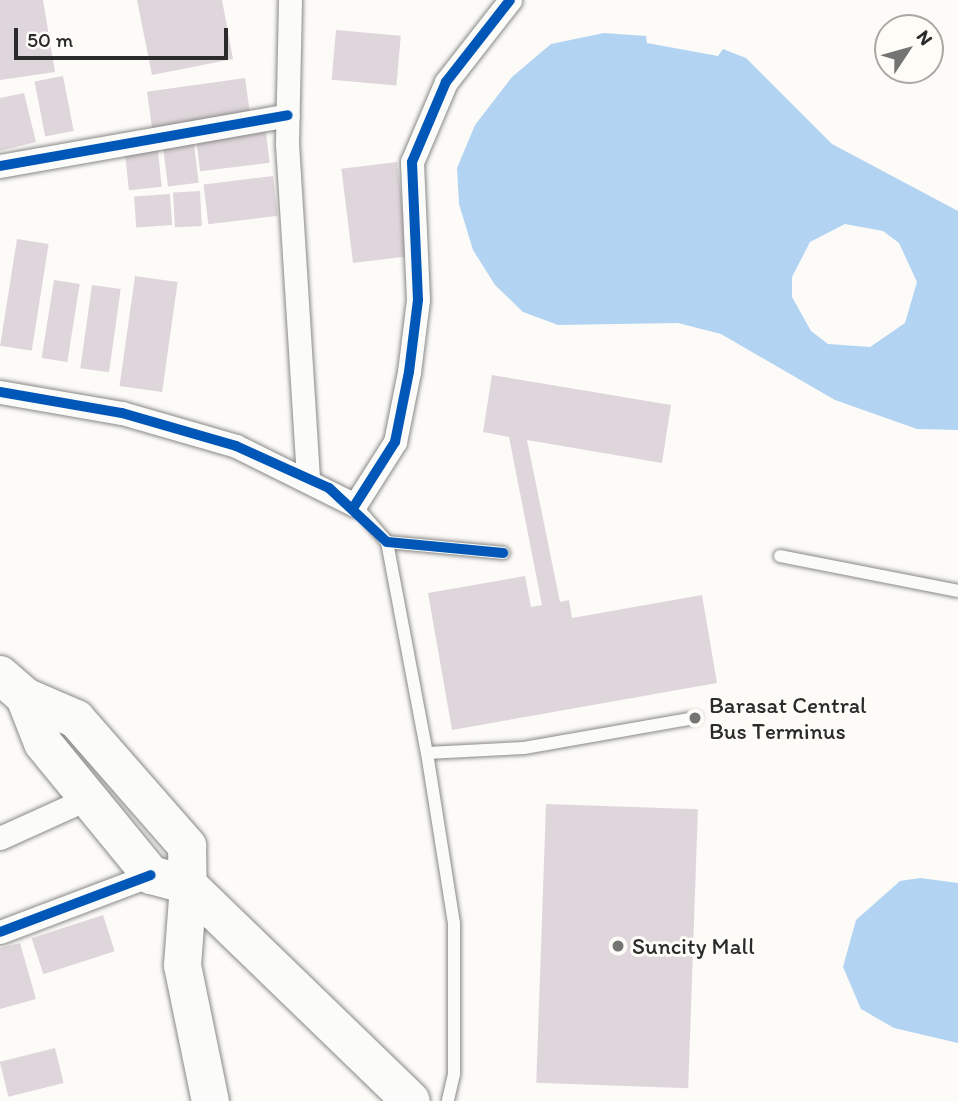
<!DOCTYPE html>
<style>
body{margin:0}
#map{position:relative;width:958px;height:1101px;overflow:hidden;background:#fcfbf8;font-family:Itim,sans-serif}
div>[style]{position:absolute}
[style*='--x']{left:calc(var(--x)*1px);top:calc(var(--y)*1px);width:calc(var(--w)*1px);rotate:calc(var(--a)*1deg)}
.water>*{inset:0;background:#b2d4f2}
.building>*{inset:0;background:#dfd6db;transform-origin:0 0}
.roads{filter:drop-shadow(0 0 2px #898987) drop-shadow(0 0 2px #898987)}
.lane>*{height:12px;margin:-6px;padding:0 6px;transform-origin:6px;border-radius:6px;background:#fbfbf9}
.street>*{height:23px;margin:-11.5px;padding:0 11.5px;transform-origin:11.5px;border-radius:11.5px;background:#fbfbf9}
.primary>*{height:37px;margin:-18.5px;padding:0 18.5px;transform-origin:18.5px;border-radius:18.5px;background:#fbfbf9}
.highway>*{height:38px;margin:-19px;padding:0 19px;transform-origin:19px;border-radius:19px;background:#fbfbf9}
.cycleway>*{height:10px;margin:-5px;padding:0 5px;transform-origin:5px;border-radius:5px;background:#0057b8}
.dots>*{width:19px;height:19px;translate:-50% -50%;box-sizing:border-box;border:4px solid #fdfcf7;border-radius:50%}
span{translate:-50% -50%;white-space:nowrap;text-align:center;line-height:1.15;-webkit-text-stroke:6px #fdfcf7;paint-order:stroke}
.poi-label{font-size:23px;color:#2b2b2b}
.left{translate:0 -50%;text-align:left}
.north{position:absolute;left:874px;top:14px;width:70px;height:70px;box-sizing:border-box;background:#fdfcf7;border:2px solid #a9a8a5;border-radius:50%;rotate:54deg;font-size:19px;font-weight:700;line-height:28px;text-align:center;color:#2b2b2b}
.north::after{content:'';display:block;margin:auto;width:24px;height:32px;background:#747473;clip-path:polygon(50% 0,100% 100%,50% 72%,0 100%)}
.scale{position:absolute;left:14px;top:28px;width:214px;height:32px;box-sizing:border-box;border:4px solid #2b2b2b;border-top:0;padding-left:9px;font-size:21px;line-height:24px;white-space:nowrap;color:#2b2b2b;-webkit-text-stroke:5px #fdfcf7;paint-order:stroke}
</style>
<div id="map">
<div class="water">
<div style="clip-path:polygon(evenodd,604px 33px,646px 36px,647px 43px,718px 56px,723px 49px,746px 58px,832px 144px,958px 211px,958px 430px,917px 429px,835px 400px,721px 334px,678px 323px,558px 325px,523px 312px,495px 285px,473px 250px,459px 204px,457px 168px,475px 125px,512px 77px,551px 44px,604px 33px,845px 224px,883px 231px,899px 243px,917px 282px,905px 323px,870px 347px,828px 344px,811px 331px,792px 297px,792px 277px,810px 242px,845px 224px)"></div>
<div style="clip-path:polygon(920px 878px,958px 883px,958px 1043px,894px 1028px,861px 1009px,843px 967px,856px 920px,900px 881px)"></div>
</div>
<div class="building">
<div style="clip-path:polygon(0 0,43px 0,55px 72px,0 80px)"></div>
<div style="clip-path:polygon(137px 0,222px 0,233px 59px,152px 75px)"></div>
<div style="left:336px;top:30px;width:65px;height:50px;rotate:5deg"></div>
<div style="left:63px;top:76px;width:56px;height:29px;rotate:79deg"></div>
<div style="left:245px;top:78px;width:41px;height:99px;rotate:82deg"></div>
<div style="clip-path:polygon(24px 93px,36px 142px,0 151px,0 98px)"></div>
<div style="left:265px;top:125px;width:38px;height:70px;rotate:83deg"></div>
<div style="left:193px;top:136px;width:47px;height:31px;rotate:83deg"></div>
<div style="left:157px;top:142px;width:45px;height:33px;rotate:84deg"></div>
<div style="left:397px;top:162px;width:95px;height:56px;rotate:83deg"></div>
<div style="left:273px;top:176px;width:40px;height:70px;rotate:83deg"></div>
<div style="left:200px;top:191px;width:35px;height:27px;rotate:87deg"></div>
<div style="left:170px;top:194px;width:31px;height:36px;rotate:86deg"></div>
<div style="left:17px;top:239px;width:32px;height:108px;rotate:9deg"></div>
<div style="left:135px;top:276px;width:43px;height:111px;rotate:8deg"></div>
<div style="left:54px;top:280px;width:26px;height:79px;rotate:9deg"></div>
<div style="left:92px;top:285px;width:29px;height:84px;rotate:8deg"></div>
<div style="clip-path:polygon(492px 375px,671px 405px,662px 463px,527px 440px,560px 602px,569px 600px,572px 618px,702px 595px,717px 683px,452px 730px,428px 593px,525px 576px,531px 607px,542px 605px,509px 437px,483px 432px)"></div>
<div style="left:546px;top:804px;width:152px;height:279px;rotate:2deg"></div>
<div style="left:103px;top:915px;width:38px;height:75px;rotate:72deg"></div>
<div style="clip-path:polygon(20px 943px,36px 999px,0 1009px,0 948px)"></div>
<div style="left:55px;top:1048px;width:36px;height:57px;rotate:76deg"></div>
</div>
<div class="roads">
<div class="lane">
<div style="--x:355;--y:505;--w:49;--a:49.1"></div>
<div style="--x:387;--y:542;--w:215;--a:79.3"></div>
<div style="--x:427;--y:753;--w:172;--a:81"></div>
<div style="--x:454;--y:923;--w:151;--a:90"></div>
<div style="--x:454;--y:1074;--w:28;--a:103"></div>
<div style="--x:387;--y:542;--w:117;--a:5.4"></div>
<div style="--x:780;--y:556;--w:181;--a:11.1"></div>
<div style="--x:427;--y:753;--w:97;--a:-3"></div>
<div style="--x:524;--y:748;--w:174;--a:-10"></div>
</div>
<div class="street">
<div style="--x:290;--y:0;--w:144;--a:91.2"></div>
<div style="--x:287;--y:144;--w:334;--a:86.4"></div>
<div style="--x:0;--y:166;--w:292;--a:-10"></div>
<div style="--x:0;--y:392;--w:124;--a:9.8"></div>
<div style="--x:122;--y:413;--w:119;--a:16.1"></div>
<div style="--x:236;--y:446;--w:133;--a:26.4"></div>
<div style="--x:355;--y:505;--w:75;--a:-57.6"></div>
<div style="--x:395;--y:442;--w:71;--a:-78.7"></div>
<div style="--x:409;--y:372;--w:73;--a:-82.9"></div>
<div style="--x:418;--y:300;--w:138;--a:-92.5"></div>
<div style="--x:412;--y:162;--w:87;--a:-67"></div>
<div style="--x:446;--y:82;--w:104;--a:-52"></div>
<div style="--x:0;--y:838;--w:94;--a:-24.4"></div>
<div style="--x:0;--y:932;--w:161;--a:-20.7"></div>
</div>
<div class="primary">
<div style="--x:188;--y:885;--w:80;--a:94.3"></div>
<div style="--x:182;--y:965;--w:139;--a:78.4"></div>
</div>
<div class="highway">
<div style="--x:0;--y:675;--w:33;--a:41"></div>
<div style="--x:25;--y:697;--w:56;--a:23.3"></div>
<div style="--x:76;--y:719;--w:169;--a:48.8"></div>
<div style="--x:187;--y:846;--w:39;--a:89"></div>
<div style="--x:25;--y:697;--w:49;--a:68.6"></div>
<div style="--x:43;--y:743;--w:171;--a:50.7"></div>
<div style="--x:151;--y:875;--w:38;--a:15"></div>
<div style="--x:188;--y:885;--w:310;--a:44.1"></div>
</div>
</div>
<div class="cycleway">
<div style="--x:0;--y:166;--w:292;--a:-10"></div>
<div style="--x:0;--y:392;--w:124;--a:9.8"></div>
<div style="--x:122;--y:413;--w:119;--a:16.1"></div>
<div style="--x:236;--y:446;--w:102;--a:24.3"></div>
<div style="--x:329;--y:488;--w:79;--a:43"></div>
<div style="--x:387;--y:542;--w:117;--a:5.4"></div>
<div style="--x:355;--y:505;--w:75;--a:-57.6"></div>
<div style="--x:395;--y:442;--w:71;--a:-78.7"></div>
<div style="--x:409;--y:372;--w:73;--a:-82.9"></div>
<div style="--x:418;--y:300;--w:138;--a:-92.5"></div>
<div style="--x:412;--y:162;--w:87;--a:-67"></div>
<div style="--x:446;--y:82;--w:104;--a:-52"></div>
<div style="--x:0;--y:932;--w:161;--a:-20.7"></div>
</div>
<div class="dots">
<div style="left:695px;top:718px;background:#747473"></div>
<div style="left:618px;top:946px;background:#747473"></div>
</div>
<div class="poi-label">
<span class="left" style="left:709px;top:718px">Barasat Central<br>Bus Terminus</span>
<span class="left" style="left:632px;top:946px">Suncity Mall</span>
</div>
<div class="north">N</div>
<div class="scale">50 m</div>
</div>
